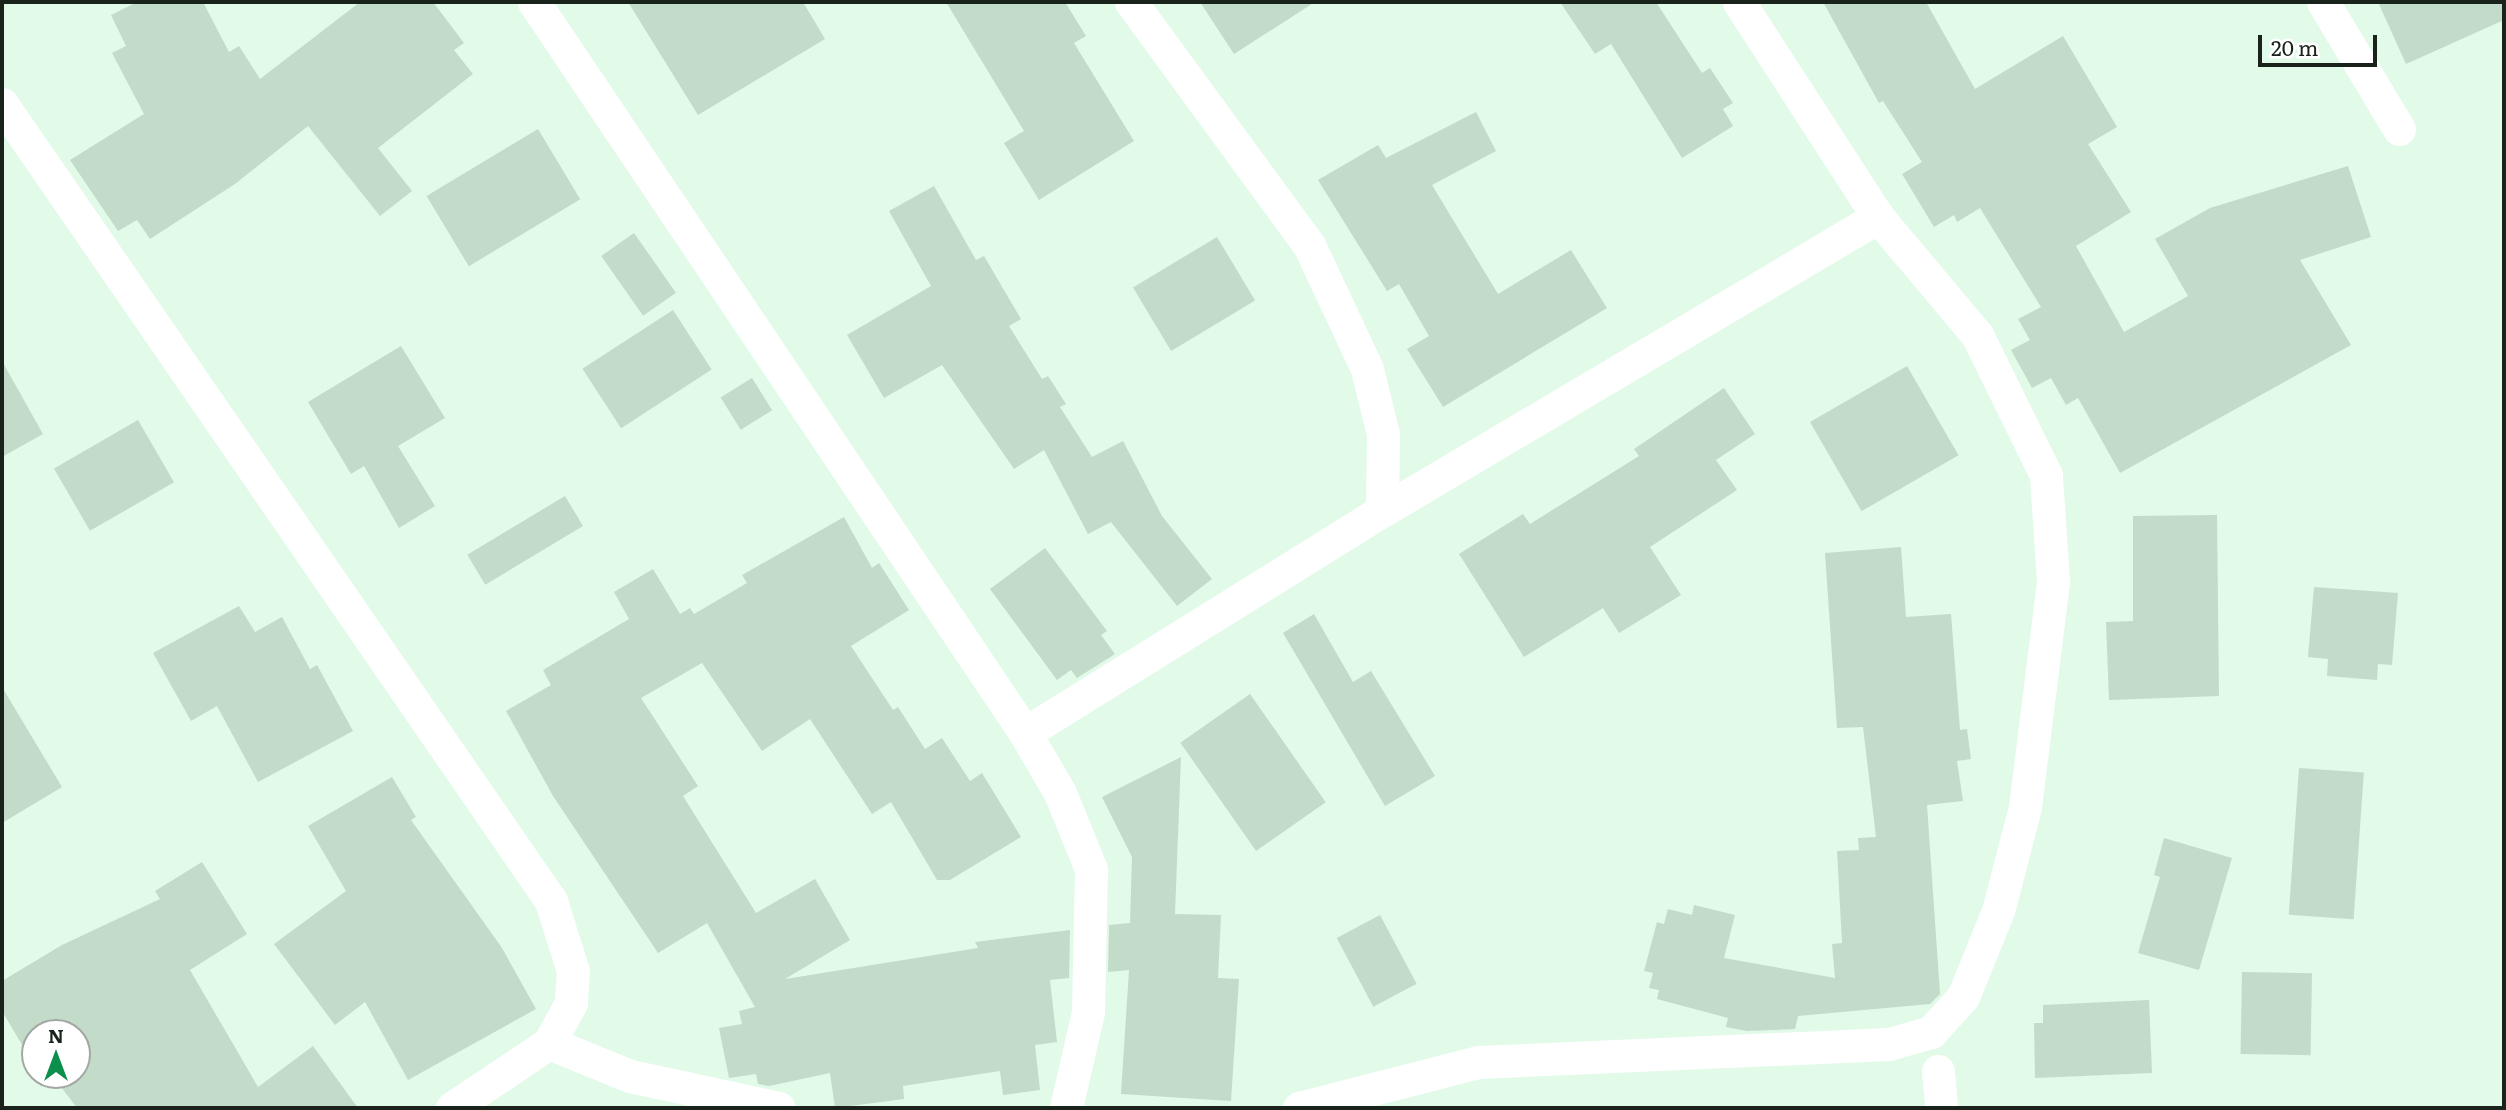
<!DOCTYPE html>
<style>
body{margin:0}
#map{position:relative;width:2506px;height:1110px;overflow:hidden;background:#e2fae8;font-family:Literata,serif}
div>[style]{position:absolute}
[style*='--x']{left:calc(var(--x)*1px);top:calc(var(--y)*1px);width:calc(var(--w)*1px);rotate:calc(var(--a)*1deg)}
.building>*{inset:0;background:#c3dbc9;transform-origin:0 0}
.street>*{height:33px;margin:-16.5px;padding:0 16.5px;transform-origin:16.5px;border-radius:16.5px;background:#fff}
span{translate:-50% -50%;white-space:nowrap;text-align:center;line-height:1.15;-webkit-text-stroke:6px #fff;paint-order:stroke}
.frame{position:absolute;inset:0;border:4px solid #19221b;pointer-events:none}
.north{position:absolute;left:21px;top:1019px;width:70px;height:70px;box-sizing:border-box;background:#fff;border:2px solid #a3a7a4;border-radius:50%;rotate:0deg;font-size:19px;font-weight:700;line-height:28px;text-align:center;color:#19221b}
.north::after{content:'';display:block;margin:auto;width:24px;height:32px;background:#0c8f4c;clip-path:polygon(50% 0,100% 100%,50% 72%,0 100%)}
.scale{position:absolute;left:2258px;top:35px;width:119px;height:32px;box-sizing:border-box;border:4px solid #19221b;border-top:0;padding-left:9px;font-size:21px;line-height:24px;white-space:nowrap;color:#19221b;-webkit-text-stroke:5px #fff;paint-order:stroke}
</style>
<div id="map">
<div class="building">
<div style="clip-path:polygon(137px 2px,203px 2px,229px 52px,239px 46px,260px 79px,360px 2px,433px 2px,464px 43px,454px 50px,473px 74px,378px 148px,412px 191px,380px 216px,308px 126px,235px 184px,150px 239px,137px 220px,118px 231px,70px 160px,144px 114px,112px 53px,126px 46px,111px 15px)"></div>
<div style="clip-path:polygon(628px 2px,803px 2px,825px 39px,698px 115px)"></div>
<div style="clip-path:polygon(946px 2px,1065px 2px,1086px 36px,1074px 43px,1134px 141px,1039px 200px,1004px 143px,1024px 131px)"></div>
<div style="clip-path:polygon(1200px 2px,1315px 2px,1234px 54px)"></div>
<div style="clip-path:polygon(1560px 2px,1656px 2px,1702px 73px,1710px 68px,1733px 103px,1723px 109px,1733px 126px,1682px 158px,1611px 44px,1595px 54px)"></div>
<div style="clip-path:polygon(1823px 2px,1926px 2px,1975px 89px,2063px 36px,2117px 127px,2088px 144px,2131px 212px,2076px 246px,2124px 332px,2188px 296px,2155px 239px,2210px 208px,2348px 166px,2371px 237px,2300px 260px,2351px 345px,2120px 473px,2078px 398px,2066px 405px,2051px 378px,2032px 388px,2011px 350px,2030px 340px,2018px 319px,2041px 307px,1980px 208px,1957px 222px,1954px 215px,1934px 227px,1902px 174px,1922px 162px,1883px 101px,1879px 103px)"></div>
<div style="clip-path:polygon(2378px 2px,2504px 2px,2504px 20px,2406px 64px)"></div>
<div style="clip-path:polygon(1476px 112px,1496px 151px,1432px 185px,1498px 294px,1571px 250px,1607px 308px,1443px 407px,1407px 349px,1429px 336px,1399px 284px,1387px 291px,1318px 180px,1378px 145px,1386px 158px)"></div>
<div style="left:538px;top:129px;width:82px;height:130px;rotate:59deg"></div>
<div style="clip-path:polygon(934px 186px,976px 260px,984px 256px,1021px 319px,1009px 326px,1042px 379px,1048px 376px,1066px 404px,1060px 407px,1092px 457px,1123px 441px,1162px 516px,1212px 579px,1177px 606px,1111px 522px,1088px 534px,1044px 450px,1014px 469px,942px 365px,884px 398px,847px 335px,931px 286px,889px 211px)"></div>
<div style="left:634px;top:233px;width:73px;height:40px;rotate:55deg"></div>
<div style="left:1217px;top:237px;width:74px;height:98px;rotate:59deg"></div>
<div style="left:673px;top:310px;width:71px;height:108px;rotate:57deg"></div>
<div style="clip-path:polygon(401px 346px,445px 418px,398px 446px,435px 506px,399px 528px,364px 466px,351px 474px,308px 402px)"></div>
<div style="clip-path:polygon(2px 361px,43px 434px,2px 457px)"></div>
<div style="left:1907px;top:366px;width:103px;height:112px;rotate:60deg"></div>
<div style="left:752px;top:378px;width:38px;height:37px;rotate:58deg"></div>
<div style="clip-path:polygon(1724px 388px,1755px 434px,1716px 460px,1737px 490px,1650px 547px,1681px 595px,1619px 633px,1603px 608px,1524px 657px,1459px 554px,1523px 514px,1530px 524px,1639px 456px,1634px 449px)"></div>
<div style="left:138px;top:420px;width:72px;height:97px;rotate:60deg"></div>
<div style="left:565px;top:496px;width:35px;height:114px;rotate:59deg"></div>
<div style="clip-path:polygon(2217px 515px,2219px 696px,2109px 700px,2106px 622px,2133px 621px,2133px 516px)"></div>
<div style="clip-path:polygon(844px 517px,872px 568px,879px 563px,909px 610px,851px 646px,893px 710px,898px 707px,925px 749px,942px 738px,970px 781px,982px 773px,1021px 837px,950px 880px,937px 880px,891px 802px,872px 814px,810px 719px,762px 751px,702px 663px,641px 698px,698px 786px,683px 796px,756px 913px,815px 879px,850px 940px,785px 979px,978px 948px,975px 942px,1070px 930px,1069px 978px,1050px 980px,1057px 1042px,1035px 1045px,1040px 1090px,1003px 1095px,1000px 1071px,903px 1086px,904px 1099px,835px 1108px,830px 1073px,769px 1086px,758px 1084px,756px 1074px,729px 1078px,719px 1028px,742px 1024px,739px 1011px,755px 1007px,707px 923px,658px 953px,553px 796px,506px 711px,551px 685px,543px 670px,629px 619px,614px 592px,653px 569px,680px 614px,690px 608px,694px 614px,747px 583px,742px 575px)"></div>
<div style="clip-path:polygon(1901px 547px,1906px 617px,1951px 614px,1960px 730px,1967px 729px,1971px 759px,1957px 761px,1963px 801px,1927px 805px,1940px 994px,1930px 1004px,1798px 1016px,1795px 1029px,1747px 1031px,1726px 1027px,1728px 1018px,1657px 999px,1659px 990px,1649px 988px,1653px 973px,1644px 971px,1657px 922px,1664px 924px,1668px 909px,1692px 915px,1694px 905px,1735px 915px,1724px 958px,1835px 978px,1832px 944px,1842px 943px,1837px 851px,1859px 850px,1858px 838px,1876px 837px,1863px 727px,1837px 728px,1825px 553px)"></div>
<div style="clip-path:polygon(1045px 548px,1107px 631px,1101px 635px,1115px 654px,1077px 678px,1071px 670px,1057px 680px,990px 589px)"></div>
<div style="clip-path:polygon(2314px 587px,2398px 593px,2392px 665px,2378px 664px,2377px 680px,2327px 676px,2328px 659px,2308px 657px)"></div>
<div style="clip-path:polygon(239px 606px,255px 632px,282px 617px,310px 669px,317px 665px,353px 731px,258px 782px,217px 706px,191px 721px,153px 653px)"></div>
<div style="clip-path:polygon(1314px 614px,1353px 682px,1371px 671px,1435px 776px,1385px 806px,1283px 633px)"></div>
<div style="clip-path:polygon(2px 687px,62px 787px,2px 823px)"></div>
<div style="left:1250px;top:694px;width:132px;height:85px;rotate:55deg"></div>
<div style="clip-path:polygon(1181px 757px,1175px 914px,1221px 915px,1218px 978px,1239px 979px,1231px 1101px,1121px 1094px,1129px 970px,1108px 972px,1109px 925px,1130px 923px,1132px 857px,1102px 797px)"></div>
<div style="left:2299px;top:768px;width:65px;height:147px;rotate:4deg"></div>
<div style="clip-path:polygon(392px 777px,416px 817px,411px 820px,502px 948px,536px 1009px,408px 1080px,365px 1002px,335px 1025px,274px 944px,346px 891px,308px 826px)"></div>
<div style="clip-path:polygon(2164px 838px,2232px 858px,2199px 970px,2138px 953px,2160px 877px,2154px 875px)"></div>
<div style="clip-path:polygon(202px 862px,247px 934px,190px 970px,258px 1087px,313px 1046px,358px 1108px,77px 1108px,52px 1075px,77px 1075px,77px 1033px,35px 1033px,35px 1053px,28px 1055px,2px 1011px,2px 981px,62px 945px,160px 899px,155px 891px)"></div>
<div style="left:1380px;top:915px;width:78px;height:49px;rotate:62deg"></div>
<div style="left:2242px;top:972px;width:70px;height:82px;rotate:1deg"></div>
<div style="clip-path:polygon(2149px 1000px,2152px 1073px,2035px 1078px,2034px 1023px,2043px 1023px,2043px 1005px)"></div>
</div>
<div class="street">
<div style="--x:534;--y:2;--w:881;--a:56.11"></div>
<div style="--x:1025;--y:733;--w:69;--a:59.7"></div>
<div style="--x:1060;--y:793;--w:82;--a:67.8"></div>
<div style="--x:1091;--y:869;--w:143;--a:91.2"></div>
<div style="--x:1088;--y:1012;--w:98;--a:102.9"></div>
<div style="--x:1131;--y:2;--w:301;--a:53.8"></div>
<div style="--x:1309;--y:245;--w:137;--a:64.9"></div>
<div style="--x:1367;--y:369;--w:67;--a:76.2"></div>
<div style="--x:1383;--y:434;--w:77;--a:90.7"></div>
<div style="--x:2323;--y:2;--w:148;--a:59.1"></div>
<div style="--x:2;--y:104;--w:968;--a:55.44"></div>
<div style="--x:551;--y:901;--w:73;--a:72.6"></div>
<div style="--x:573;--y:971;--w:32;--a:94"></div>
<div style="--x:571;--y:1003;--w:46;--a:118.8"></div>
<div style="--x:1025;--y:733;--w:420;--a:-31.9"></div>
<div style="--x:1382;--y:511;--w:577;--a:-30.66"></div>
<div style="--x:1938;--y:1071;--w:37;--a:85"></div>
<div style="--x:452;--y:1108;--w:117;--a:-33.8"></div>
<div style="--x:549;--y:1043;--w:87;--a:22.2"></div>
<div style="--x:630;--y:1076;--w:152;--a:12.1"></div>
<div style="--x:1299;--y:1108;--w:185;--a:-14.4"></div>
<div style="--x:1478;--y:1062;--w:411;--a:-2.5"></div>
<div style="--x:1889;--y:1044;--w:44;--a:-15.9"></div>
<div style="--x:1931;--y:1032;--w:47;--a:-47.6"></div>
<div style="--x:1963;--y:997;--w:93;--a:-67.9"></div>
<div style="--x:1998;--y:911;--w:107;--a:-75.4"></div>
<div style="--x:2025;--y:807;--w:228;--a:-82.9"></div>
<div style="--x:2053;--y:581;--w:106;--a:-93.8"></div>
<div style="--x:2046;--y:475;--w:156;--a:-116.2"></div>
<div style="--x:1977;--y:335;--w:154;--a:-130"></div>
<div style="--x:1878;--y:217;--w:256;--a:-122.9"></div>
</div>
<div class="frame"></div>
<div class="north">N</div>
<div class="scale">20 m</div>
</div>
